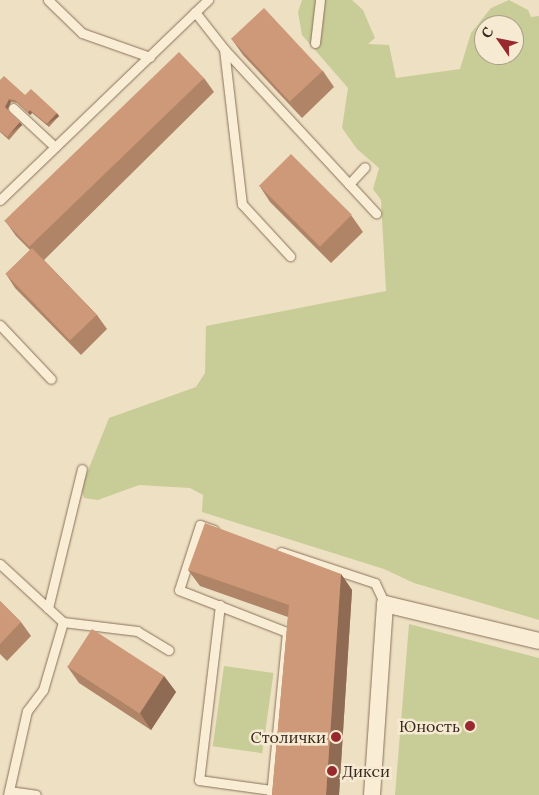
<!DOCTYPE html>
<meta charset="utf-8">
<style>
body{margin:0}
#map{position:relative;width:539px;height:795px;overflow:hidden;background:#eee0c3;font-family:Lora,serif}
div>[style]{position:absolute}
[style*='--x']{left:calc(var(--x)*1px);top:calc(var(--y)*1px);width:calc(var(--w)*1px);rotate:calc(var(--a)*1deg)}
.green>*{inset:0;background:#c8cc97;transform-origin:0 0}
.roads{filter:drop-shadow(0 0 1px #89715a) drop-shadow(0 0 1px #89715a)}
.service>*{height:9px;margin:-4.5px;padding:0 4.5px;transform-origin:4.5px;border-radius:4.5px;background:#f9edd6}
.minor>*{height:16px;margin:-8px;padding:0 8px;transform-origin:8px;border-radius:8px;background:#f9edd6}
.wall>*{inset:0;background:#b08467}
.shaded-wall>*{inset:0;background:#906b54;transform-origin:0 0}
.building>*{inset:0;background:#cd9978;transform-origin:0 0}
.dots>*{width:14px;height:14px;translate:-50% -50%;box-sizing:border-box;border:2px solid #f6ead2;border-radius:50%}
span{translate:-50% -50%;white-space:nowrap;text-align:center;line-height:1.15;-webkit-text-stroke:5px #f6ead2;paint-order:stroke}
.poi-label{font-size:16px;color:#382a1e}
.right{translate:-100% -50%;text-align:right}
.left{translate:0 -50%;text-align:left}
.north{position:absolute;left:474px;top:15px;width:50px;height:50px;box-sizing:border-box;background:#f6ead2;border:1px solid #aa9d8a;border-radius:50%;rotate:303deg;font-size:14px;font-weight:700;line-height:20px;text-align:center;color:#382a1e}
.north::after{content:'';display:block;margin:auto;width:18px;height:22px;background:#98292e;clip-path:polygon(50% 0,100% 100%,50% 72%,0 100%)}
</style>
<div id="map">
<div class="green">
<div style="clip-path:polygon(evenodd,302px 0,352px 0,363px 10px,375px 38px,368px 44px,389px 45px,396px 78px,460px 69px,471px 33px,491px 8px,509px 0,528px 10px,531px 17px,539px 16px,539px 620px,414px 583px,384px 569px,202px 512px,203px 495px,190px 488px,139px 485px,98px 500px,84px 498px,81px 488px,109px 418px,196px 387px,205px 373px,206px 326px,386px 291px,381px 200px,373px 189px,379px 168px,357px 149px,342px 128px,348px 88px,302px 35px,298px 12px,302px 0,484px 25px,514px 25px,514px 55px,484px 55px,484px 25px)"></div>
<div style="clip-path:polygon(409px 624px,539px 658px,539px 795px,395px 795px)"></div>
<div style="left:224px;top:666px;width:50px;height:81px;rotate:8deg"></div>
</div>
<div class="roads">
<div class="service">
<div style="--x:48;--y:0;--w:47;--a:44.1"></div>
<div style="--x:82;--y:33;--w:72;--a:19.4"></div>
<div style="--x:195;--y:12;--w:47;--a:51.9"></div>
<div style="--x:224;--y:49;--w:224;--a:47.2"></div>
<div style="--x:315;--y:43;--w:43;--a:-83.4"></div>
<div style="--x:224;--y:49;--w:156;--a:83.4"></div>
<div style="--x:242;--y:204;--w:71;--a:47.3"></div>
<div style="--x:13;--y:108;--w:57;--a:42.9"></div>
<div style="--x:349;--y:184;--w:23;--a:-47"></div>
<div style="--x:0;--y:200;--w:289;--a:-43.9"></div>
<div style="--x:0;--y:325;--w:74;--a:46.6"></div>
<div style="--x:214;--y:530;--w:15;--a:-160"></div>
<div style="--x:200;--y:525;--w:68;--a:107.9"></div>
<div style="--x:179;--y:590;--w:116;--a:21.3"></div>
<div style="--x:287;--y:632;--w:164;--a:95.6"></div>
<div style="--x:281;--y:552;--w:99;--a:18.3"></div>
<div style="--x:375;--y:583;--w:23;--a:65"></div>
<div style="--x:0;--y:564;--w:86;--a:42.6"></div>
<div style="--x:63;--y:622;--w:75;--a:6.9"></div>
<div style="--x:137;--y:631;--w:37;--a:31"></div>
<div style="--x:220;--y:605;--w:176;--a:96.8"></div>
<div style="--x:199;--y:780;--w:73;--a:7.9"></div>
<div style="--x:48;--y:608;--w:143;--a:-76.3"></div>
<div style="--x:9;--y:791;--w:27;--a:8"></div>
<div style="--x:8;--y:795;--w:86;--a:-77.3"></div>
<div style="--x:27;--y:711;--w:26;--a:-53"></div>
<div style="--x:43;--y:690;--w:71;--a:-73.6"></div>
</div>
<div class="minor">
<div style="--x:372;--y:795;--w:191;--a:-86.1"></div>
<div style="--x:385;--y:604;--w:158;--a:13.5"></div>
</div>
</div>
<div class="wall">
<div style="clip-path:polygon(231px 38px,323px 71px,334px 87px,302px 118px,243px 55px)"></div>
<div style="clip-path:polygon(204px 78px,214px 92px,44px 260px,97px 315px,107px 329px,81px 355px,15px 288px,6px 274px,30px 250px,16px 236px,6px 222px)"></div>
<div style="clip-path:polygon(0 80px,25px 95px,59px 116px,49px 127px,32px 113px,30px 115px,17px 103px,11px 102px,8px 110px,22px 125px,9px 140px,0 132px)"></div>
<div style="clip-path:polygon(259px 185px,351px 215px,363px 232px,331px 263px,270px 202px)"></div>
<div style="clip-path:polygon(188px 570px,341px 574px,352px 590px,339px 795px,272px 795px,288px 617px,200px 586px)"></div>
<div style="clip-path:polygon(0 601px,21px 622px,31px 636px,7px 661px,0 654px)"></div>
<div style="clip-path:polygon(67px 666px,164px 676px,176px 692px,151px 730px,79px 683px)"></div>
</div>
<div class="shaded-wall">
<div style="clip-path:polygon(9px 99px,11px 102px,7px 110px,5px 107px)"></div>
<div style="clip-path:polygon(30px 110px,32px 113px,30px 115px,28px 112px)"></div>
<div style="left:57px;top:113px;width:4px;height:15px;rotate:56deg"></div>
<div style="left:20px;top:122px;width:4px;height:20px;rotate:56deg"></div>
<div style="clip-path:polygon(341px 574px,352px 590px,339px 795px,326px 795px)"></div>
<div style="clip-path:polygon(164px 676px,176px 692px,151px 730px,140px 713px)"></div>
</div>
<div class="building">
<div style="left:264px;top:8px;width:86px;height:45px;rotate:47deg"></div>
<div style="left:179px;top:52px;width:36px;height:243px;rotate:46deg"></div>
<div style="clip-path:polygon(4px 76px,25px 95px,31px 89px,57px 113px,47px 124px,30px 110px,28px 112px,15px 100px,9px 99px,5px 107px,20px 122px,7px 137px,0 131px,0 80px)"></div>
<div style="left:291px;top:154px;width:86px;height:45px;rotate:45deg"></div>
<div style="left:32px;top:248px;width:93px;height:37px;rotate:46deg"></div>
<div style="clip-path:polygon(205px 523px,341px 574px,326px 795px,272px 795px,289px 605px,188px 570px)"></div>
<div style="clip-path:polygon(0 601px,21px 622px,0 644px)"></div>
<div style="left:92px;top:629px;width:86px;height:45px;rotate:33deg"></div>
</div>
<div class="dots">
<div style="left:470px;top:726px;background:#98292e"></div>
<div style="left:336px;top:737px;background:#98292e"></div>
<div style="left:332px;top:771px;background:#98292e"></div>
</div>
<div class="poi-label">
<span class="right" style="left:460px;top:726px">Юность</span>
<span class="right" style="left:326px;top:737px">Столички</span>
<span class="left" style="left:342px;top:771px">Дикси</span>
</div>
<div class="north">С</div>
</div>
